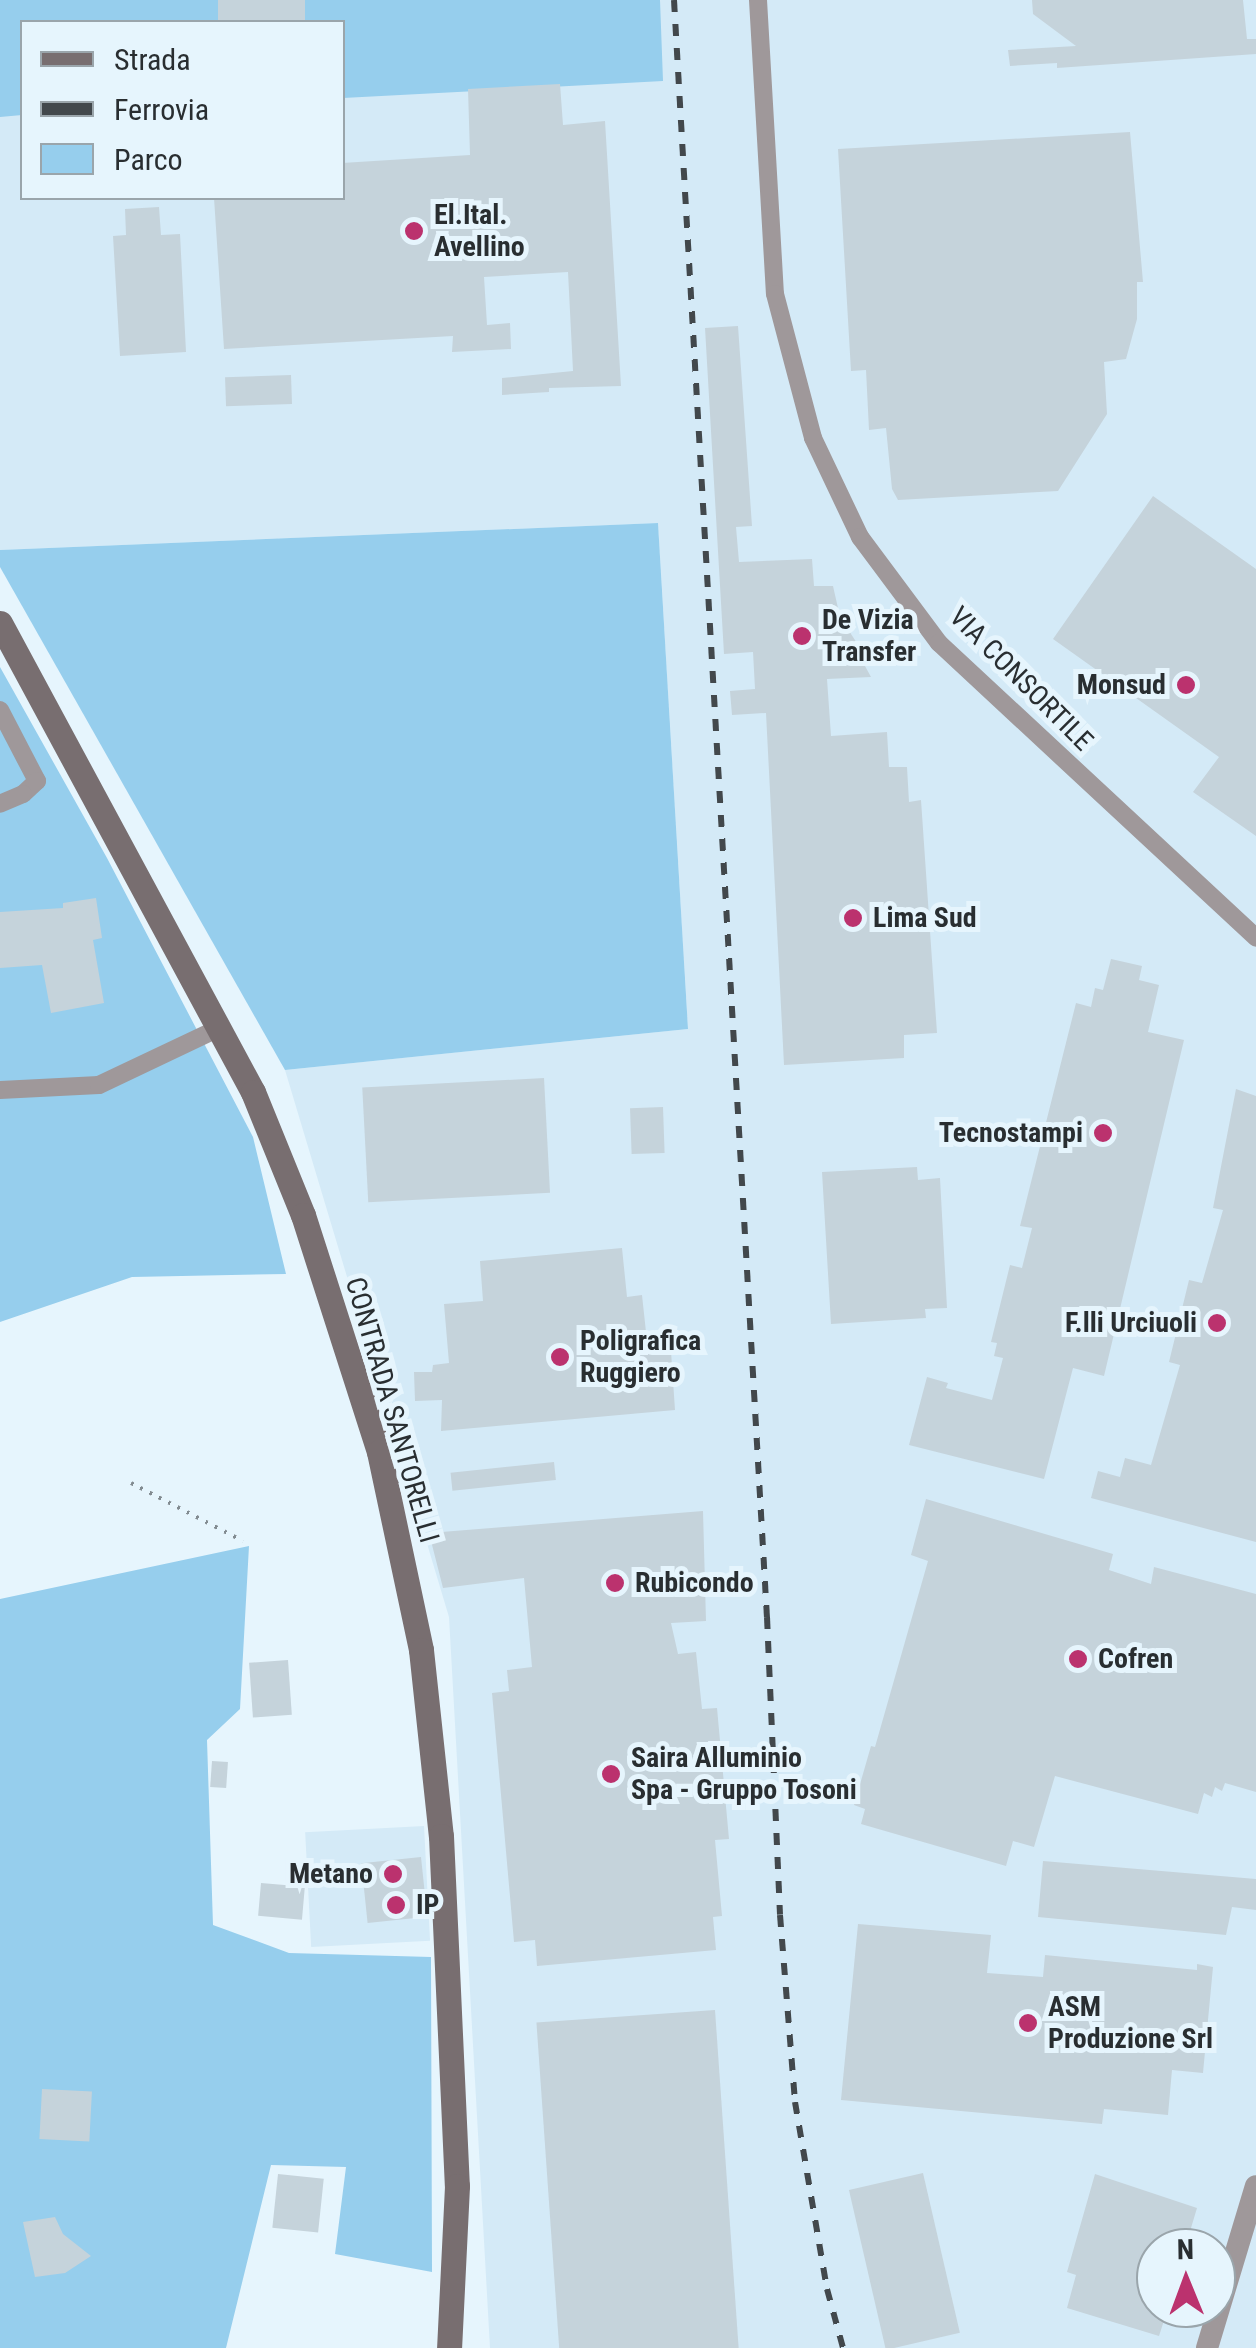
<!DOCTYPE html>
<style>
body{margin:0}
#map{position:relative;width:1256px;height:2348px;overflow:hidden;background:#e6f5fd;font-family:"Roboto Condensed",sans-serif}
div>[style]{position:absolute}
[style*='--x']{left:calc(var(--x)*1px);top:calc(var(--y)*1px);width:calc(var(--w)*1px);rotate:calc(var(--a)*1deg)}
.built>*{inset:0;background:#d4eaf7;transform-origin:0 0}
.green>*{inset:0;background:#96ceed}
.building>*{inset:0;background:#c5d3db;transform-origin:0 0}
.path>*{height:4px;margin-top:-2px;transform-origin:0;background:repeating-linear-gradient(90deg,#828b91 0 2.5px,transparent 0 10.5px)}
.minor>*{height:18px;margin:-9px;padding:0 9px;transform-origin:9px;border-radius:9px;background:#9f989a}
.tertiary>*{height:22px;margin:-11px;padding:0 11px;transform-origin:11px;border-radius:11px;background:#9f989a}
.secondary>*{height:25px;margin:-12.5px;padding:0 12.5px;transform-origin:12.5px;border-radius:12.5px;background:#786e70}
.rail>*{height:6px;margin-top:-3px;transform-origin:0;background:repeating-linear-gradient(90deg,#42484c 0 12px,transparent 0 24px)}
.dots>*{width:28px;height:28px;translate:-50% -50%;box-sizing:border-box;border:5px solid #e6f5fd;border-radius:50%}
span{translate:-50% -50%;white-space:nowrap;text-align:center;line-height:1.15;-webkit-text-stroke:10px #e6f5fd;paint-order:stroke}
.poi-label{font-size:28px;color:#292e31;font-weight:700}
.left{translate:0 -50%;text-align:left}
.right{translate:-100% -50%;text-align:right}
.street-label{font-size:28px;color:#292e31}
.legend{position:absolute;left:20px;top:20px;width:325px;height:180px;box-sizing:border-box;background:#e6f5fd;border:2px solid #9aa5ab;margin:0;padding:12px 18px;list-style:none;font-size:30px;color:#292e31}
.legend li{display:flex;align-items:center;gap:20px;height:50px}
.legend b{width:50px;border:2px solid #9aa5ab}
.north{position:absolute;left:1136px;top:2228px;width:100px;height:100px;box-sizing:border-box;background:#e6f5fd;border:2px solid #9aa5ab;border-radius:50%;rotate:359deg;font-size:28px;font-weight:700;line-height:40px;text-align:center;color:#292e31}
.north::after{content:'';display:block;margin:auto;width:35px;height:45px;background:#bb326e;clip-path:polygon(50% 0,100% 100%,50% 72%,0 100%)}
</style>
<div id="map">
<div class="built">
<div style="clip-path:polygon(evenodd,0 0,1256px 0,1256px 2348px,490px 2348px,449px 1617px,285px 1070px,688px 1029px,658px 523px,0 550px,0 0,22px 22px,342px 22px,342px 198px,22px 198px,22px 22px,0 0,1156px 2248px,1216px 2248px,1216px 2308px,1156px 2308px,1156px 2248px)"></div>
<div style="left:424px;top:1826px;width:115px;height:119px;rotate:87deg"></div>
</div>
<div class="green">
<div style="clip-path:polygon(0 0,660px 0,663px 81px,343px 98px,342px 22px,22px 22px,22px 115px,0 117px)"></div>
<div style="clip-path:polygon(658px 523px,688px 1029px,285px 1070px,0 567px,0 550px)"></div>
<div style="clip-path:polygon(0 667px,107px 858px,253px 1137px,286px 1274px,132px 1277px,0 1322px)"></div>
<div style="clip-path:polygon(249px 1546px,240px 1709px,207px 1740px,213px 1925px,289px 1953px,431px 1957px,432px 2272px,335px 2254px,346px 2167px,271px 2165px,226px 2348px,0 2348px,0 1599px)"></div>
</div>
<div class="building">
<div style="left:218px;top:0;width:87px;height:22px"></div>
<div style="clip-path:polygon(1032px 0,1243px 0,1247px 39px,1256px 39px,1256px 54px,1057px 68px,1057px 63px,1010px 66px,1008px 50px,1076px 46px,1033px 14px)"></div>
<div style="clip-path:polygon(560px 84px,563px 125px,605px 121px,621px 386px,549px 388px,549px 392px,502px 395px,502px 378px,573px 371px,568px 272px,484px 277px,487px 325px,510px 323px,511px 349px,452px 352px,453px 336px,224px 349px,214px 198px,342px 198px,342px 163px,470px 155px,468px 89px)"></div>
<div style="clip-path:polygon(1130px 132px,1143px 282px,1137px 282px,1137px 319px,1126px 359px,1104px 362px,1107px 414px,1058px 491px,898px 500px,892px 489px,886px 428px,869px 430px,866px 370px,851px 371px,838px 149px)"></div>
<div style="clip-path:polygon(159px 207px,161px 235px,180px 234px,186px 352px,120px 356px,113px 236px,126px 235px,125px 209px)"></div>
<div style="clip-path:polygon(738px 326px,752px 526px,736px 527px,739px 562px,812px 559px,814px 586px,833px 586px,840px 617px,864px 654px,859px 655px,871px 677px,827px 679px,831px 736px,887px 732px,889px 767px,907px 767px,909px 802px,921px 800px,937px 1033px,904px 1035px,904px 1058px,784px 1065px,766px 713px,732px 715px,730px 691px,755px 689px,753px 652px,724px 654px,705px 328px)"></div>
<div style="left:291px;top:375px;width:29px;height:66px;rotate:88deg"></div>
<div style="clip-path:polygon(1153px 496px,1256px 569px,1256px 836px,1193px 792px,1219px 757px,1053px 639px)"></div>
<div style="clip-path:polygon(96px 898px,102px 938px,93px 940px,104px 1003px,51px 1013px,42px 965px,0 968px,0 912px,63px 908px,63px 903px)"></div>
<div style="clip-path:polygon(1111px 959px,1142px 966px,1139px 980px,1159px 985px,1148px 1032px,1184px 1040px,1104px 1376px,1073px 1368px,1044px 1479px,909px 1445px,927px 1377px,948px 1383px,946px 1388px,992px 1400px,1003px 1358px,994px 1356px,997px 1343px,991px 1342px,1010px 1265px,1022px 1268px,1032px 1228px,1020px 1226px,1076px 1003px,1091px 1007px,1095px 988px,1103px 990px)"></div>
<div style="left:544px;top:1078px;width:115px;height:182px;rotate:87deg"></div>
<div style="clip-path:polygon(1236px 1089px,1256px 1096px,1256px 1542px,1091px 1498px,1098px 1471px,1120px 1477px,1125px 1458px,1151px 1465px,1180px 1365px,1169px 1362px,1189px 1280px,1202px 1283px,1223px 1210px,1213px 1208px)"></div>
<div style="left:663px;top:1107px;width:46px;height:33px;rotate:88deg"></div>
<div style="clip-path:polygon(917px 1167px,918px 1180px,940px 1178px,947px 1308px,925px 1309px,926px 1318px,831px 1324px,822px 1172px)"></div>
<div style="clip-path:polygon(622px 1248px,627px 1297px,642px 1295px,646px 1332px,680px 1330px,681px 1349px,671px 1351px,675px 1410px,441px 1431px,442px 1400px,415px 1401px,414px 1372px,432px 1372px,433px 1365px,449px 1363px,444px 1304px,483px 1301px,480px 1261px)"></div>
<div style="left:554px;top:1462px;width:18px;height:104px;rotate:84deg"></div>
<div style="clip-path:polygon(926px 1499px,1113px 1554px,1109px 1570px,1151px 1584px,1154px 1567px,1256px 1594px,1256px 1792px,1225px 1783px,1222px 1791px,1215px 1787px,1212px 1797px,1204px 1793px,1198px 1814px,1055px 1776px,1034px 1847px,1013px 1841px,1006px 1866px,861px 1824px,865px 1809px,854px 1805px,871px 1746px,875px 1747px,928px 1561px,911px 1555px)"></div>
<div style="clip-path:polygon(703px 1511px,706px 1621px,671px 1623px,678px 1654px,696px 1652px,702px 1709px,717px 1708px,729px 1839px,715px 1840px,722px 1916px,713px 1917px,716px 1950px,537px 1966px,535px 1940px,514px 1942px,492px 1693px,509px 1691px,507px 1670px,532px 1667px,524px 1578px,443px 1588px,429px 1533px)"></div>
<div style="left:288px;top:1660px;width:55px;height:39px;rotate:86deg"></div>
<div style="left:212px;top:1761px;width:16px;height:26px;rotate:4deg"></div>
<div style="left:421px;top:1857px;width:60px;height:60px;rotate:84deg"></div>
<div style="clip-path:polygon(1043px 1861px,1256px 1879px,1256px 1910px,1232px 1907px,1226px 1935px,1038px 1917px)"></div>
<div style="left:261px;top:1883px;width:44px;height:33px;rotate:5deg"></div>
<div style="clip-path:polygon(858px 1924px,991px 1935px,987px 1973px,1043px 1977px,1045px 1955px,1197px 1970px,1197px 1964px,1213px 1967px,1203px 2073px,1172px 2070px,1168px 2115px,1104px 2109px,1102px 2124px,841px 2100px)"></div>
<div style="left:715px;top:2010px;width:339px;height:179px;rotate:86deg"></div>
<div style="left:42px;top:2089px;width:50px;height:50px;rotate:3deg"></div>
<div style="left:923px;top:2173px;width:164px;height:76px;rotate:77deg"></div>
<div style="left:278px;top:2174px;width:46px;height:54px;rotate:6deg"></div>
<div style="clip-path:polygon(1095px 2174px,1197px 2208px,1185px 2248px,1156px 2248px,1156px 2308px,1168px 2308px,1159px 2336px,1067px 2308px,1076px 2275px,1067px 2272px)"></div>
<div style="clip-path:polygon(55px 2217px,63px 2234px,91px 2256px,65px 2273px,35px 2277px,23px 2222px)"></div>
</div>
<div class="path">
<div style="--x:131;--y:1483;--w:126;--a:27.4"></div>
</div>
<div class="minor">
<div style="--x:758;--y:0;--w:294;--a:86.7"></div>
<div style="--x:775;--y:294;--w:149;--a:75.2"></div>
<div style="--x:813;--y:438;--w:110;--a:64.6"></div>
<div style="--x:860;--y:537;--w:132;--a:53.3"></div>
<div style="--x:939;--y:643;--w:433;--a:42.9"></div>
<div style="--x:0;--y:710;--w:80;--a:62.5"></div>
<div style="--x:37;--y:781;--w:19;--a:137"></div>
<div style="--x:23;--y:794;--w:25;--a:157"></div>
<div style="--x:0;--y:1090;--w:99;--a:-2.9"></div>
<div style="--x:99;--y:1085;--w:135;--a:-25.4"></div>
</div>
<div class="tertiary">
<div style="--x:1207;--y:2348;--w:169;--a:-73.2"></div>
</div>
<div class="secondary">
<div style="--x:0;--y:623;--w:533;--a:61.66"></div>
<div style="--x:253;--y:1092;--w:133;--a:67.9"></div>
<div style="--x:303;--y:1215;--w:249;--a:72.2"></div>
<div style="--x:379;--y:1452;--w:202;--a:78"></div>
<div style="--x:421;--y:1650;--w:187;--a:83.9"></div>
<div style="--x:441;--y:1836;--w:350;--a:87.4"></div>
<div style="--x:457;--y:2186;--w:162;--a:92.8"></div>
</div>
<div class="rail">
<div style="--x:674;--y:0;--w:1620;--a:86.71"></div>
<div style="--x:767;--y:1617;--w:298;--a:87.5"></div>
<div style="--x:780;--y:1915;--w:188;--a:85.4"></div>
<div style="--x:795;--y:2102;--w:190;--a:80.3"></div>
<div style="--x:827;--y:2289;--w:61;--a:74.8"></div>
</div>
<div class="dots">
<div style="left:414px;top:231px;background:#bb326e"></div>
<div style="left:802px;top:636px;background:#bb326e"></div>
<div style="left:1186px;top:685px;background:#bb326e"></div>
<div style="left:853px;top:918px;background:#bb326e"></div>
<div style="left:1103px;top:1133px;background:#bb326e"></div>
<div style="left:1217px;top:1323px;background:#bb326e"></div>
<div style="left:560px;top:1357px;background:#bb326e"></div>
<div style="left:615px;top:1583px;background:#bb326e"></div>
<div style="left:1078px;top:1659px;background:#bb326e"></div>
<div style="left:611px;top:1774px;background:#bb326e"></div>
<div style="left:393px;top:1874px;background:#bb326e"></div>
<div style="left:396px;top:1905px;background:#bb326e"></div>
<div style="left:1028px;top:2023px;background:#bb326e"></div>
</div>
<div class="poi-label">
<span class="left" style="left:434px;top:231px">El.Ital.<br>Avellino</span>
<span class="left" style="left:822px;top:636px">De Vizia<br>Transfer</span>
<span class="right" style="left:1166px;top:685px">Monsud</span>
<span class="left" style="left:873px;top:918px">Lima Sud</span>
<span class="right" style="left:1083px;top:1133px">Tecnostampi</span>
<span class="right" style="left:1197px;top:1323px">F.lli Urciuoli</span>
<span class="left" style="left:580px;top:1357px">Poligrafica<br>Ruggiero</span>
<span class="left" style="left:635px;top:1583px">Rubicondo</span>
<span class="left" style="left:1098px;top:1659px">Cofren</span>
<span class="left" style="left:631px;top:1774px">Saira Alluminio<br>Spa - Gruppo Tosoni</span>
<span class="right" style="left:373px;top:1874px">Metano</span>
<span class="left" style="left:416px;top:1905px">IP</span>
<span class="left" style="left:1048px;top:2023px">ASM<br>Produzione Srl</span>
</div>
<div class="street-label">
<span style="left:1021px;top:679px;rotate:45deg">VIA CONSORTILE</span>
<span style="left:392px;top:1410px;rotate:74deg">CONTRADA SANTORELLI</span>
</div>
<ul class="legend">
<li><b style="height:12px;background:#786e70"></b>Strada</li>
<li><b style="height:12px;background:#42484c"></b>Ferrovia</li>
<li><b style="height:28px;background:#96ceed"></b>Parco</li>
</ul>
<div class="north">N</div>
</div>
